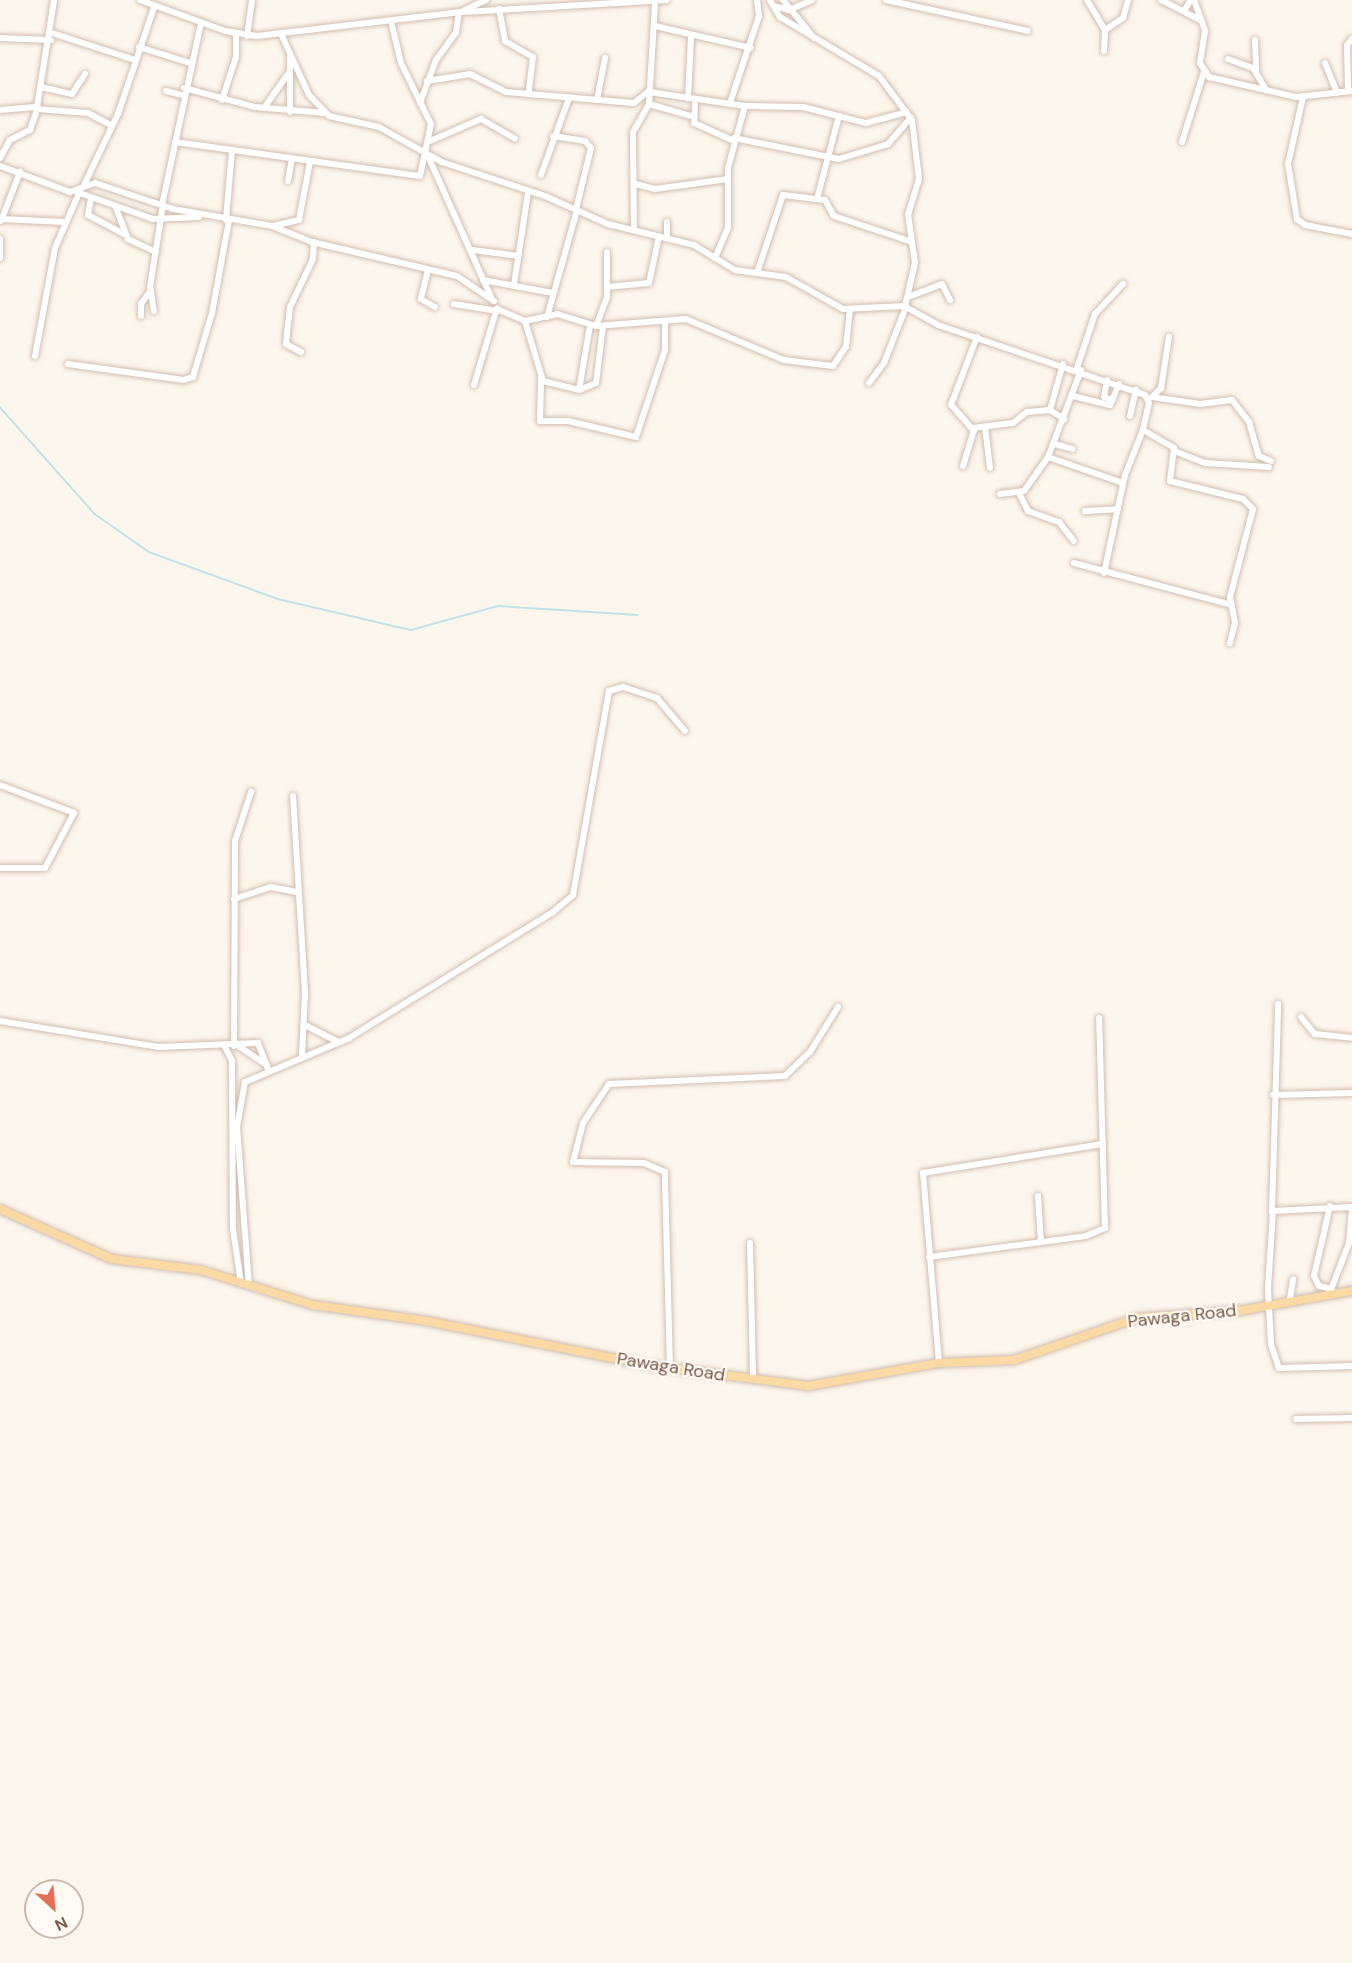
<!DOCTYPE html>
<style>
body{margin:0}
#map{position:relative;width:1352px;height:1963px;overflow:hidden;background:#fdf6ec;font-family:"DM Sans",sans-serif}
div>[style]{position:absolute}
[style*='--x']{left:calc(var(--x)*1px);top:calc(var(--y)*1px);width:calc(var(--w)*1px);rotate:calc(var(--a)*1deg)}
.stream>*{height:1.5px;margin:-0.75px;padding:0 0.75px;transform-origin:0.75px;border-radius:0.75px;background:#bfe3e8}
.roads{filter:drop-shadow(0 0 2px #d1beb0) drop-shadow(0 0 2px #d1beb0)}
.minor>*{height:6px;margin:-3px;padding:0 3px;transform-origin:3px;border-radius:3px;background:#fff}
.major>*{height:8px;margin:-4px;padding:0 4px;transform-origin:4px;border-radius:4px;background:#fbd9a5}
span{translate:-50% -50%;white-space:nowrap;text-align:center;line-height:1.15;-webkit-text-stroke:4.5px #fffaf3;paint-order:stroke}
.street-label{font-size:18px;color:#7a5c4d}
.north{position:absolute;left:24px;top:1879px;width:60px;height:60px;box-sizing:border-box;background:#fffaf3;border:2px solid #cabbb1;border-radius:50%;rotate:154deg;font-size:16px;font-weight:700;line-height:24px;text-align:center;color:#7a5c4d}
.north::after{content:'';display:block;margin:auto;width:21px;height:27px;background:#e76f51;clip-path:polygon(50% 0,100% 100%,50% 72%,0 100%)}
</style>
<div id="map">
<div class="stream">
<div style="--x:0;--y:407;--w:143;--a:48.4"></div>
<div style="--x:95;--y:514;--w:66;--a:35.1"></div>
<div style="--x:149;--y:552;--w:137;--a:20"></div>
<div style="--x:278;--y:599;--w:137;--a:13.1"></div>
<div style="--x:411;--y:630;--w:90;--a:-15.4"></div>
<div style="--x:498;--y:606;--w:140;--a:3.7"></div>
</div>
<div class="roads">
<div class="minor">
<div style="--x:140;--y:0;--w:90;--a:20"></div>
<div style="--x:225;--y:31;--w:32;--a:9"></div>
<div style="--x:257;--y:36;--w:205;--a:-6.7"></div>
<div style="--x:461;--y:12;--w:28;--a:-26"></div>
<div style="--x:770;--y:0;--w:20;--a:60"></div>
<div style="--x:780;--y:17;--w:115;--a:30.8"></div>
<div style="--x:879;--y:76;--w:55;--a:53.1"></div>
<div style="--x:912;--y:120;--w:59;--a:83.2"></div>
<div style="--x:919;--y:179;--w:37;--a:107"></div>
<div style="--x:908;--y:214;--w:49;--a:81.9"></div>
<div style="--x:915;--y:263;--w:44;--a:103.1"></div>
<div style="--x:783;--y:0;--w:49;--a:50.8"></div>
<div style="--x:886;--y:0;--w:145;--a:12.3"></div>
<div style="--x:1087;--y:0;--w:35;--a:59"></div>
<div style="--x:1161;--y:0;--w:44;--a:27.1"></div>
<div style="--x:1194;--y:0;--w:33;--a:70"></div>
<div style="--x:1205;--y:31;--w:32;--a:99"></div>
<div style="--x:1200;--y:63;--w:17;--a:57"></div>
<div style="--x:1209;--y:77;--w:89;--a:12.9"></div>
<div style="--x:1296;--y:97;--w:56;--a:-6.1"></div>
<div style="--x:774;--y:6;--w:16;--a:15"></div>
<div style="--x:789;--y:10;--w:25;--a:-23"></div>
<div style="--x:499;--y:9;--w:33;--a:79"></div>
<div style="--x:505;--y:41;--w:32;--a:30"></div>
<div style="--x:533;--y:57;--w:35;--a:97"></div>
<div style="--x:1184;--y:11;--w:13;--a:-58"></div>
<div style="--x:464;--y:12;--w:203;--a:-3.4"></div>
<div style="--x:655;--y:26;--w:98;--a:12.9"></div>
<div style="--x:52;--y:33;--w:87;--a:18"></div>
<div style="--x:247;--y:36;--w:35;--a:-82"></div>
<div style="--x:282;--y:36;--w:65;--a:65.4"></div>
<div style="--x:309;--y:95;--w:29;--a:46"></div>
<div style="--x:329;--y:116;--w:51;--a:12.4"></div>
<div style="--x:379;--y:127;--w:72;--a:29.1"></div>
<div style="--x:442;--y:162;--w:108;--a:18.3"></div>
<div style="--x:545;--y:196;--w:69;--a:24"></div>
<div style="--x:608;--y:224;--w:89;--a:13.7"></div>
<div style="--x:694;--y:245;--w:48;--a:31.4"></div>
<div style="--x:735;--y:270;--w:51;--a:7.8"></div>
<div style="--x:786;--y:277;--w:65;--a:29.3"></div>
<div style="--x:843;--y:309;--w:61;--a:-2.8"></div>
<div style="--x:904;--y:306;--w:39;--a:29"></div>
<div style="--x:938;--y:325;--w:219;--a:18.7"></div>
<div style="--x:1145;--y:395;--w:9;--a:63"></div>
<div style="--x:1149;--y:403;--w:28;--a:103"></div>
<div style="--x:1143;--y:430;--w:36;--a:30"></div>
<div style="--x:1174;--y:448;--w:33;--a:97"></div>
<div style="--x:1170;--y:481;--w:75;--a:13.9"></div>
<div style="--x:1243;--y:499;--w:14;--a:45"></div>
<div style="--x:1253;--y:509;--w:91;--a:104.6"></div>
<div style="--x:1230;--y:597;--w:26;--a:79"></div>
<div style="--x:1235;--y:623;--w:21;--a:104"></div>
<div style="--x:0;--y:38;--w:51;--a:2.2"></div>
<div style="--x:1255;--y:40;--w:31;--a:88"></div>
<div style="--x:139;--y:47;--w:53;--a:17.4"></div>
<div style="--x:1104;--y:51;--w:21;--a:-87"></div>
<div style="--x:1105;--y:30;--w:22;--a:-34"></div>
<div style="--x:1123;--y:18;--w:19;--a:-74"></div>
<div style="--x:1228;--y:59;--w:27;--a:20"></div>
<div style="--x:1253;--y:68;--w:26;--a:59"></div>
<div style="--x:1325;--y:63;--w:32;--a:68"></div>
<div style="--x:427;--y:81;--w:44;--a:-9.2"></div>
<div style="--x:470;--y:74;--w:40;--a:26.6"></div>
<div style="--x:506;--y:92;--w:128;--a:4.9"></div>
<div style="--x:634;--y:103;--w:19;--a:-39"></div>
<div style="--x:41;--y:87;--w:32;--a:13"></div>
<div style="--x:72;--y:94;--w:24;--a:-57"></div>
<div style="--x:184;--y:88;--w:73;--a:15"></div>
<div style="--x:255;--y:107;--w:70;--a:4.9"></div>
<div style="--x:166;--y:91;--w:16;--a:14"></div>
<div style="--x:1348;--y:91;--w:46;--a:-91.2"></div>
<div style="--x:1347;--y:45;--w:8;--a:-50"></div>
<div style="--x:649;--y:92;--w:97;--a:8.3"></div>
<div style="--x:745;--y:106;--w:58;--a:1"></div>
<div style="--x:803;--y:107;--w:65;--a:14.3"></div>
<div style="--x:866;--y:123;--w:42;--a:-15"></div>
<div style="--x:1303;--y:97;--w:69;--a:102.6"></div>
<div style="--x:1288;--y:164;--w:56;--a:80.7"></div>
<div style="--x:1297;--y:219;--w:10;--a:37"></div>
<div style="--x:1305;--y:225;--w:48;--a:10.8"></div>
<div style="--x:688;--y:98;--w:62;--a:-87.2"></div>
<div style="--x:222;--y:100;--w:45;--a:-72"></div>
<div style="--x:236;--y:57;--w:23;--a:-90"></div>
<div style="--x:597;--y:100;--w:43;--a:-79.2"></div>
<div style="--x:695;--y:100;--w:23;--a:92"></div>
<div style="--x:694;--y:123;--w:44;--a:24.2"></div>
<div style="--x:420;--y:103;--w:46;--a:-69.6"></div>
<div style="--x:436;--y:60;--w:34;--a:-54"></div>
<div style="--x:456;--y:32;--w:20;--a:-81"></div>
<div style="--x:730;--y:103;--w:92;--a:-71.6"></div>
<div style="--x:759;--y:16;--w:16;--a:-97"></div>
<div style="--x:649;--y:104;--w:44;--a:15.9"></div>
<div style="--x:264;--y:108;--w:45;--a:-54.9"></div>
<div style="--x:37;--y:109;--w:51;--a:4.5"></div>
<div style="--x:88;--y:113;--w:26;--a:28"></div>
<div style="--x:0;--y:110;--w:38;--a:-5"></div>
<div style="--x:290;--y:112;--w:56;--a:-90"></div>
<div style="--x:553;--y:136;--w:32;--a:9"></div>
<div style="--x:585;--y:141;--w:9;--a:49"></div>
<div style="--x:591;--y:148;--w:63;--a:103.8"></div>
<div style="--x:734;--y:138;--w:107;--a:11.3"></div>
<div style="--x:839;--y:159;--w:51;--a:-17"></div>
<div style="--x:888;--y:144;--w:35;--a:-49"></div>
<div style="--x:430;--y:141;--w:56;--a:-23.3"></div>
<div style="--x:481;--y:119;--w:39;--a:30"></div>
<div style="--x:175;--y:142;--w:247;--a:7.9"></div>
<div style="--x:420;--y:176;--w:53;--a:-78.1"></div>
<div style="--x:431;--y:124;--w:68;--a:-116.2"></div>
<div style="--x:401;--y:63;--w:43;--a:-103.4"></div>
<div style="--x:1182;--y:142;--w:73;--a:-72.6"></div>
<div style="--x:428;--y:156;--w:157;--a:65.9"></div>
<div style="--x:0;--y:158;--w:21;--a:-61"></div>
<div style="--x:10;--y:140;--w:22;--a:-27"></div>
<div style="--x:30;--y:130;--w:18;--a:-71"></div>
<div style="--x:36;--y:113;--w:114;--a:-80.9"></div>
<div style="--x:0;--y:166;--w:75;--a:20.4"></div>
<div style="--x:70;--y:192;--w:27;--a:-20"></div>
<div style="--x:95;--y:183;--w:82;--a:18.4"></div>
<div style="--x:173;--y:209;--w:100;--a:9.7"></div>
<div style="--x:272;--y:226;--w:43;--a:21.8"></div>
<div style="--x:312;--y:242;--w:149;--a:13.2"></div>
<div style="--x:457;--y:276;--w:45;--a:34"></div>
<div style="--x:541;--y:175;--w:82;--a:-70"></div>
<div style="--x:288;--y:181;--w:22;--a:-80"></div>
<div style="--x:636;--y:184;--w:20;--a:15"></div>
<div style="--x:655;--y:189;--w:74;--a:-7.8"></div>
<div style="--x:84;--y:185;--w:79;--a:-64.4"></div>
<div style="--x:118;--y:114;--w:115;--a:-71.3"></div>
<div style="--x:77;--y:192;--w:81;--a:19.6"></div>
<div style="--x:153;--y:219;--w:46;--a:-2.5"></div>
<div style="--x:91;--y:198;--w:17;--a:100"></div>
<div style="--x:88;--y:215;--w:41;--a:27.8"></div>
<div style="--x:817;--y:199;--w:86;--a:-75.2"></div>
<div style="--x:162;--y:205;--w:186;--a:-77.9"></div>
<div style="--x:116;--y:208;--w:33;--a:69"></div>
<div style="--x:128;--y:239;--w:31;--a:25"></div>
<div style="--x:2;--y:219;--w:62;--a:2.8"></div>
<div style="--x:226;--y:220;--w:70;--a:-85.1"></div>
<div style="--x:1;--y:221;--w:53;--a:-68.8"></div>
<div style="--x:667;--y:222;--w:16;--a:90"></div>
<div style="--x:273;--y:226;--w:27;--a:-13"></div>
<div style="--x:299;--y:220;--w:59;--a:-79.3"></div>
<div style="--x:634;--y:230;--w:98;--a:-90.6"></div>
<div style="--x:633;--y:132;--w:32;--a:-60"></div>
<div style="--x:649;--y:104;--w:102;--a:-86.6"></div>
<div style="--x:0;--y:239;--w:19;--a:90"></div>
<div style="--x:473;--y:250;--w:46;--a:7.4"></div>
<div style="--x:715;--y:258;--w:34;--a:-67"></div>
<div style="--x:728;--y:227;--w:59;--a:-90"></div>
<div style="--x:728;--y:168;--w:64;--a:-74.7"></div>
<div style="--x:428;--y:270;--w:30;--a:104"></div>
<div style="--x:421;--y:299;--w:16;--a:30"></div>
<div style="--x:757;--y:273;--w:82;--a:-71.6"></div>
<div style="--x:783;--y:195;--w:42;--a:6.8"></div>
<div style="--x:825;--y:200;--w:18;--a:61"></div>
<div style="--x:834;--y:216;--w:82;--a:18.4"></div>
<div style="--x:483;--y:280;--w:71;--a:10.5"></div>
<div style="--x:514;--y:285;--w:94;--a:-81.4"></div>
<div style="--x:607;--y:287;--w:42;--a:-5.4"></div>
<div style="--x:649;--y:283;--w:48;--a:-78"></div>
<div style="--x:908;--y:297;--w:36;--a:-21"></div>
<div style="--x:942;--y:284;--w:18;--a:63"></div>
<div style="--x:454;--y:304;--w:44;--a:9.2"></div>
<div style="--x:497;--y:309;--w:30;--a:23"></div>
<div style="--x:525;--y:321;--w:33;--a:-12"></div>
<div style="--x:557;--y:314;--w:41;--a:17.1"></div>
<div style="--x:596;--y:326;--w:90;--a:-4.4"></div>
<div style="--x:686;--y:319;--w:106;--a:22.7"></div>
<div style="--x:784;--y:360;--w:49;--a:7"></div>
<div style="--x:833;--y:366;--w:23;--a:-56"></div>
<div style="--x:846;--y:347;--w:38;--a:-84"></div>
<div style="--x:154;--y:311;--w:24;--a:-99"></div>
<div style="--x:150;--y:287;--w:83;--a:-81"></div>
<div style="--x:141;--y:316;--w:12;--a:-90"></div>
<div style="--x:141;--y:304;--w:14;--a:-54"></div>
<div style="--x:547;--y:317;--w:111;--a:-74.3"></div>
<div style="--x:525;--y:321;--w:63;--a:73.3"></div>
<div style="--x:543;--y:381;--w:37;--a:14"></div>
<div style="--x:579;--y:390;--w:18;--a:-22"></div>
<div style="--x:596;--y:383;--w:57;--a:-83"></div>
<div style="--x:596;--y:326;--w:31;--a:-69"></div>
<div style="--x:607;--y:297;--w:45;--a:-90"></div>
<div style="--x:301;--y:352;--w:17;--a:-152"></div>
<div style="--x:286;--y:344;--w:37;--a:-84"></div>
<div style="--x:290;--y:307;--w:53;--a:-64.4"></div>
<div style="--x:313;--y:259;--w:17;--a:-87"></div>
<div style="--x:35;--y:356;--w:110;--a:-79.5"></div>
<div style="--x:55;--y:248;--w:60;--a:-66.4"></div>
<div style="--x:68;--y:364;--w:117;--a:7.9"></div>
<div style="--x:184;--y:380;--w:9;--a:-18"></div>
<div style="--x:193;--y:377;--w:67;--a:-73.5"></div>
<div style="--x:212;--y:313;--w:95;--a:-79.6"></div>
<div style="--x:1063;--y:364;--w:48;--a:105.8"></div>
<div style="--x:1050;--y:410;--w:17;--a:33"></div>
<div style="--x:1077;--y:368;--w:57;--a:-71.6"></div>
<div style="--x:1095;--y:314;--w:41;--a:-47"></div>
<div style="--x:541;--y:378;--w:43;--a:91.3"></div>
<div style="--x:540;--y:421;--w:28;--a:0"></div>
<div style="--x:568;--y:421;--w:70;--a:13.2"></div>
<div style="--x:636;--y:437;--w:92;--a:-71.6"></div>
<div style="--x:665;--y:350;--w:29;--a:-90"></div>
<div style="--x:1107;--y:380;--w:17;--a:100"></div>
<div style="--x:1104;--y:397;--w:9;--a:21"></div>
<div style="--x:869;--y:383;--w:25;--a:-53"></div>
<div style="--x:884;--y:363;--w:60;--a:-68.6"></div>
<div style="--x:474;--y:385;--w:80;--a:-73.4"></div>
<div style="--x:579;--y:390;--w:66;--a:-80.4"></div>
<div style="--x:1073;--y:396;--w:38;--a:14"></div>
<div style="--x:1110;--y:405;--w:23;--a:-67"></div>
<div style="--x:1152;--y:397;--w:49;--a:8.3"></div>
<div style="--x:1200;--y:404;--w:32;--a:-7"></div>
<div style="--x:1232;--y:400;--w:28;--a:52"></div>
<div style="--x:1249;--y:422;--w:35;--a:74"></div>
<div style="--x:1259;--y:456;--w:13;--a:23"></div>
<div style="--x:1152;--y:397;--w:13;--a:-45"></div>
<div style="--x:1161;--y:388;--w:52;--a:-81.1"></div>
<div style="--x:1130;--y:416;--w:27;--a:-77"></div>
<div style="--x:985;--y:427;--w:41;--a:83"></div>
<div style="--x:973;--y:428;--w:40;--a:-7.1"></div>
<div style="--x:1013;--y:423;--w:18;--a:-38"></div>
<div style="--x:1027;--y:412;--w:23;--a:-5"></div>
<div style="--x:1055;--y:444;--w:18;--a:16"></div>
<div style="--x:1174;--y:451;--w:34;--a:21"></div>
<div style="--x:1206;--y:463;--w:63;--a:3.6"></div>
<div style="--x:1048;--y:457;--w:79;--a:19.1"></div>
<div style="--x:963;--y:466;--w:37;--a:-73"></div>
<div style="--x:974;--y:431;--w:35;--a:-131"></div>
<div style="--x:951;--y:405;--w:73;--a:-69.1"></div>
<div style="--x:1019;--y:493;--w:20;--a:63"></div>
<div style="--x:1028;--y:511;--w:33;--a:20"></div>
<div style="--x:1059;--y:522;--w:24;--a:52"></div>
<div style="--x:1000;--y:494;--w:24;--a:-7"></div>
<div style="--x:1024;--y:491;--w:42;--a:-54.8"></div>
<div style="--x:1048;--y:457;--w:93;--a:-69.2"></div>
<div style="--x:1085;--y:511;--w:33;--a:-3"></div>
<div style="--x:1074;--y:563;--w:163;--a:14.9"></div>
<div style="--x:1104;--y:573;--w:100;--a:-77.9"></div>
<div style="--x:1125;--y:475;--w:48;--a:-68.2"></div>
<div style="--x:0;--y:785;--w:79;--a:20.7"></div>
<div style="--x:74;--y:813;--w:62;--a:117.8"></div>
<div style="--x:45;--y:868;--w:45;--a:180"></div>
<div style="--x:293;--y:796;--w:198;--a:86.5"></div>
<div style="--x:305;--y:994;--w:62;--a:92.8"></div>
<div style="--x:234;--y:899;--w:39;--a:-18"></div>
<div style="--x:271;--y:887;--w:26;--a:11"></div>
<div style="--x:1301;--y:1017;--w:22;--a:51"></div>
<div style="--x:1315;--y:1034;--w:37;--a:6"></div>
<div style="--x:0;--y:1021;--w:160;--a:9.3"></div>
<div style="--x:158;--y:1047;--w:100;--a:-2.3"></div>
<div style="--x:258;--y:1043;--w:28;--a:69"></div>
<div style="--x:305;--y:1025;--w:38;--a:27"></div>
<div style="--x:237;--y:1045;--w:36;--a:34"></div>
<div style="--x:234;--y:1046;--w:205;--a:-89.7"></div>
<div style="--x:235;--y:841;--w:52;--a:-71.9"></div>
<div style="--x:225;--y:1047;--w:16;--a:63"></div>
<div style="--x:232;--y:1061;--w:168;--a:89.7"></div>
<div style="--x:233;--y:1229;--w:55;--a:81.6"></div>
<div style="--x:1273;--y:1095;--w:79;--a:-1.5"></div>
<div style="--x:1038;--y:1196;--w:45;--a:86.2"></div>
<div style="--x:1330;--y:1206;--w:72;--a:102.9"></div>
<div style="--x:1314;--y:1276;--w:11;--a:63"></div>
<div style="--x:1319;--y:1286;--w:13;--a:13"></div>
<div style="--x:1352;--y:1207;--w:79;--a:177.1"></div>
<div style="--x:1273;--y:1211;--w:78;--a:93.7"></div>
<div style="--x:1268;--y:1289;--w:55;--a:86.9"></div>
<div style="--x:1271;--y:1344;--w:25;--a:72"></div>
<div style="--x:1279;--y:1368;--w:73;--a:-1.6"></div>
<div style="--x:1272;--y:1212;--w:208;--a:-88.3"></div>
<div style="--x:750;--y:1243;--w:136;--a:88.7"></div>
<div style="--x:929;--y:1257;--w:158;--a:-7.6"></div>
<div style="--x:1086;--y:1236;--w:21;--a:-23"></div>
<div style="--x:1105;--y:1228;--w:210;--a:-91.6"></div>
<div style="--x:249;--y:1286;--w:159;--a:-94.3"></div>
<div style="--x:237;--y:1127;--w:46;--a:-79.9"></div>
<div style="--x:245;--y:1082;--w:113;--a:-22.9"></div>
<div style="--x:349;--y:1038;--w:240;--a:-31.7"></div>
<div style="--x:553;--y:912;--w:26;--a:-40"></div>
<div style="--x:573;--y:895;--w:207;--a:-80"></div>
<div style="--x:609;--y:691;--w:15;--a:-16"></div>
<div style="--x:623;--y:687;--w:36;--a:18"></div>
<div style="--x:657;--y:698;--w:43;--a:49.7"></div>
<div style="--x:1330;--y:1292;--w:53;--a:-68.8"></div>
<div style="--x:1349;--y:1243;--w:33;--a:-85"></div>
<div style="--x:1290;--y:1299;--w:20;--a:-81"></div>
<div style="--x:939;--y:1363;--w:191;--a:-94.8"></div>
<div style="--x:923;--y:1173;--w:182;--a:-9.2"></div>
<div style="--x:670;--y:1369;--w:197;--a:-91.5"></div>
<div style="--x:665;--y:1172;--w:23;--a:-157"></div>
<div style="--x:644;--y:1163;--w:71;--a:-179.2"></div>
<div style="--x:573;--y:1162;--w:40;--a:-75.6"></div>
<div style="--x:583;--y:1123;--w:47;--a:-56.3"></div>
<div style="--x:609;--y:1084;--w:176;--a:-2.6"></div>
<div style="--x:785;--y:1076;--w:35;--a:-44"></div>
<div style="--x:810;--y:1052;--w:53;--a:-58.1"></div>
<div style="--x:1296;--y:1419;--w:56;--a:-1"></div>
</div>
<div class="major">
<div style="--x:0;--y:1209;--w:123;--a:24.1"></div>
<div style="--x:112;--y:1259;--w:90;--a:7"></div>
<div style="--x:201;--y:1270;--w:117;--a:17.4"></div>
<div style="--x:313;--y:1305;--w:115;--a:8"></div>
<div style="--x:427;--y:1321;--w:224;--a:11.3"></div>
<div style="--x:647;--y:1365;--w:162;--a:7.4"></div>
<div style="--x:808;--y:1386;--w:133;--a:-10"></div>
<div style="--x:939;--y:1363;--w:75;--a:-2.3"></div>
<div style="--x:1014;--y:1360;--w:130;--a:-18.9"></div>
<div style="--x:1137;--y:1318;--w:101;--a:-4"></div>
<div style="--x:1238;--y:1311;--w:116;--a:-10"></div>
</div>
</div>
<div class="street-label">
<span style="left:1182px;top:1316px;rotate:-6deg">Pawaga Road</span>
<span style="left:671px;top:1367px;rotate:9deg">Pawaga Road</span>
</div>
<div class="north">N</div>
</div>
